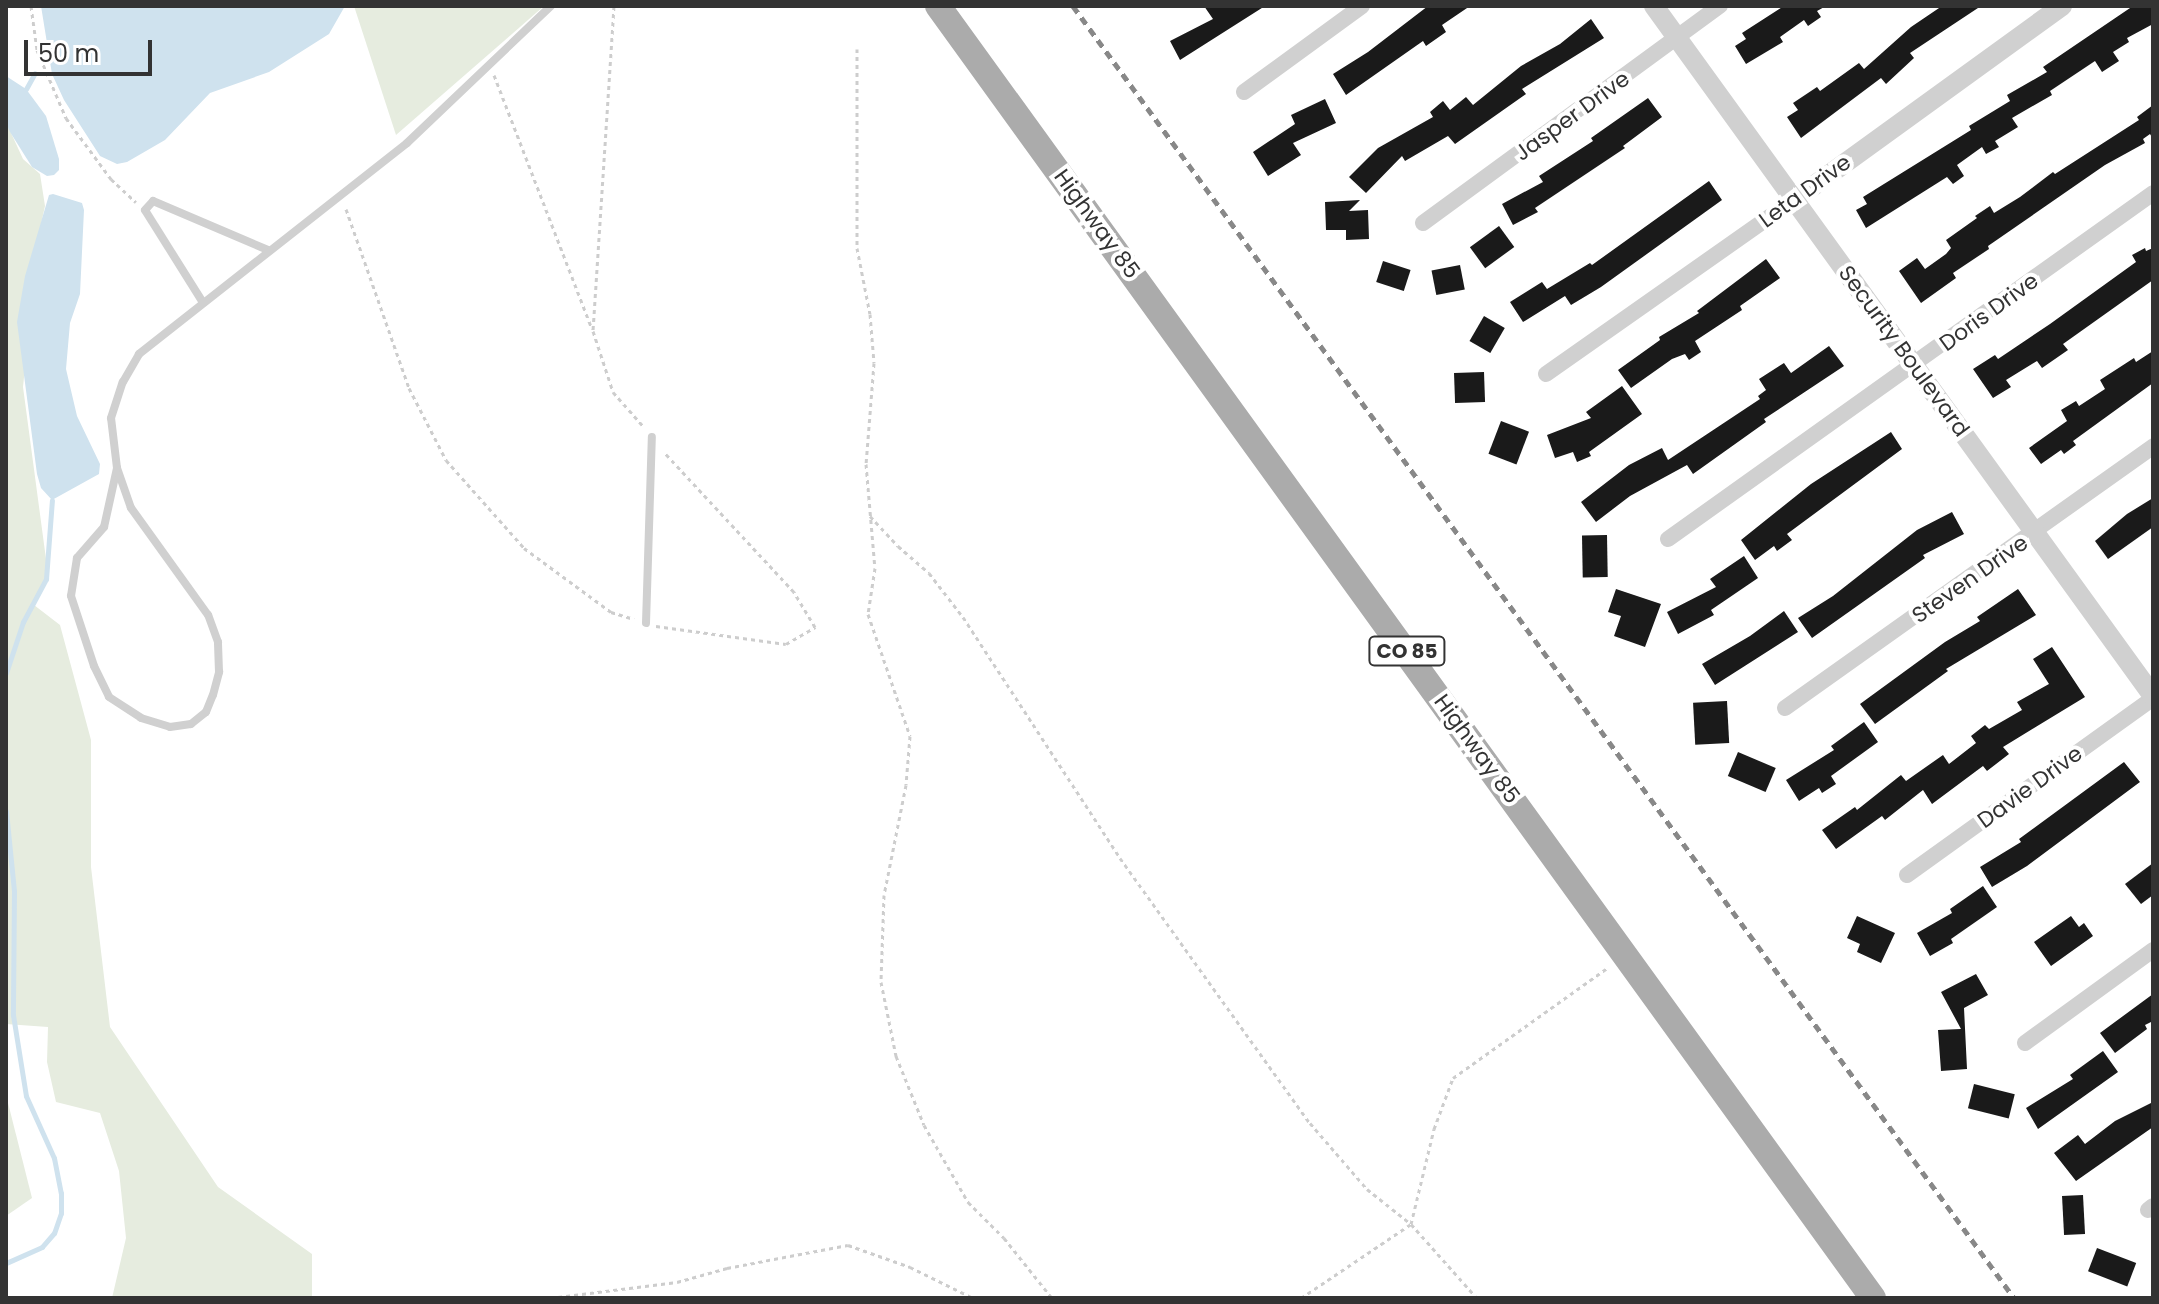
<!DOCTYPE html>
<style>
body{margin:0}
#map{position:relative;width:2159px;height:1304px;overflow:hidden;background:#fff;font-family:Poppins,sans-serif}
div>[style]{position:absolute}
[style*='--x']{left:calc(var(--x)*1px);top:calc(var(--y)*1px);width:calc(var(--w)*1px);rotate:calc(var(--a)*1deg)}
.green>*{inset:0;background:#e6ecdf}
.water>*{inset:0;background:#cfe2ee}
.stream>*{height:5px;margin:-2.5px;padding:0 2.5px;transform-origin:2.5px;border-radius:2.5px;background:#cfe2ee}
.building>*{inset:0;background:#1a1a1a;transform-origin:0 0}
.path>*{height:3px;margin-top:-1.5px;transform-origin:0;background:repeating-linear-gradient(90deg,#cdcdcd 0 4px,transparent 0 8px)}
.service>*{height:8px;margin:-4px;padding:0 4px;transform-origin:4px;border-radius:4px;background:#d0d0d0}
.minor>*{height:16px;margin:-8px;padding:0 8px;transform-origin:8px;border-radius:8px;background:#d0d0d0}
.tertiary>*{height:20px;margin:-10px;padding:0 10px;transform-origin:10px;border-radius:10px;background:#d0d0d0}
.primary>*{height:26px;margin:-13px;padding:0 13px;transform-origin:13px;border-radius:13px;background:#ababab}
.rail>*{height:5px;margin-top:-2.5px;transform-origin:0;background:repeating-linear-gradient(90deg,#888 0 8px,transparent 0 14px)}
span{translate:-50% -50%;white-space:nowrap;text-align:center;line-height:1.15;-webkit-text-stroke:8px #fff;paint-order:stroke}
.shield-label span{padding:2px 6px;background:#fff;border:2px solid;border-radius:6px;-webkit-text-stroke-width:0}
.shield-label{font-size:20px;color:#333;font-weight:700}
.street-label{font-size:22px;color:#333}
.frame{position:absolute;inset:0;border:8px solid #333;pointer-events:none}
.scale{position:absolute;left:24px;top:40px;width:128px;height:36px;box-sizing:border-box;border:4px solid #333;border-top:0;padding-left:10px;font-size:24px;line-height:28px;white-space:nowrap;color:#333;-webkit-text-stroke:6px #fff;paint-order:stroke}
</style>
<div id="map">
<div class="green">
<div style="clip-path:polygon(354px 6px,544px 6px,396px 135px)"></div>
<div style="clip-path:polygon(6px 122px,23px 159px,40px 174px,45px 206px,39px 233px,23px 387px,46px 559px,46px 579px,34px 605px,60px 625px,91px 740px,91px 867px,110px 1027px,218px 1187px,312px 1254px,312px 1298px,112px 1298px,126px 1238px,119px 1171px,100px 1113px,56px 1102px,47px 1062px,48px 1027px,6px 1024px)"></div>
<div style="clip-path:polygon(6px 1095px,32px 1198px,6px 1216px)"></div>
</div>
<div class="water">
<div style="clip-path:polygon(41px 6px,345px 6px,329px 34px,269px 72px,210px 93px,165px 140px,127px 162px,117px 164px,100px 156px,64px 100px,52px 74px)"></div>
<div style="clip-path:polygon(6px 76px,26px 89px,46px 116px,59px 159px,59px 170px,54px 175px,47px 176px,32px 167px,10px 132px,6px 123px)"></div>
<div style="clip-path:polygon(53px 194px,82px 203px,84px 210px,80px 294px,70px 323px,66px 369px,77px 416px,100px 464px,99px 474px,52px 500px,41px 488px,37px 474px,17px 322px,25px 276px,49px 195px)"></div>
</div>
<div class="stream">
<div style="--x:26;--y:89;--w:18;--a:-61"></div>
<div style="--x:6;--y:673;--w:54;--a:-71.6"></div>
<div style="--x:23;--y:622;--w:49;--a:-61.9"></div>
<div style="--x:46;--y:579;--w:79;--a:-85.7"></div>
<div style="--x:6;--y:811;--w:80;--a:84.3"></div>
<div style="--x:14;--y:891;--w:124;--a:90.5"></div>
<div style="--x:13;--y:1015;--w:82;--a:80.9"></div>
<div style="--x:26;--y:1096;--w:68;--a:65.7"></div>
<div style="--x:54;--y:1158;--w:36;--a:79"></div>
<div style="--x:61;--y:1193;--w:20;--a:90"></div>
<div style="--x:61;--y:1213;--w:21;--a:109"></div>
<div style="--x:54;--y:1233;--w:18;--a:131"></div>
<div style="--x:42;--y:1247;--w:39;--a:156"></div>
</div>
<div class="building">
<div style="clip-path:polygon(1204px 6px,1265px 6px,1180px 60px,1170px 41px,1213px 19px)"></div>
<div style="clip-path:polygon(1428px 6px,1470px 6px,1442px 25px,1446px 32px,1426px 46px,1423px 41px,1346px 95px,1333px 74px,1368px 52px)"></div>
<div style="clip-path:polygon(1784px 6px,1826px 6px,1817px 11px,1821px 17px,1808px 26px,1804px 20px,1780px 37px,1783px 42px,1746px 64px,1735px 46px,1746px 39px,1742px 33px)"></div>
<div style="clip-path:polygon(1942px 6px,1981px 6px,1910px 53px,1914px 58px,1886px 84px,1881px 78px,1801px 138px,1787px 117px,1798px 110px,1793px 103px,1817px 87px,1820px 91px,1859px 63px,1864px 69px,1911px 27px)"></div>
<div style="clip-path:polygon(2133px 6px,2153px 6px,2153px 24px,2127px 38px,2129px 42px,2113px 52px,2119px 61px,2102px 72px,2095px 61px,2050px 91px,2052px 95px,2012px 118px,2018px 127px,1995px 141px,1999px 147px,1986px 154px,1982px 147px,1957px 165px,1964px 176px,1953px 184px,1947px 177px,1866px 228px,1856px 210px,1867px 204px,1863px 197px,1971px 130px,1969px 126px,2010px 101px,2007px 95px,2047px 72px,2043px 67px)"></div>
<div style="clip-path:polygon(1591px 19px,1604px 38px,1522px 89px,1526px 94px,1455px 144px,1448px 136px,1405px 161px,1402px 156px,1366px 193px,1349px 177px,1378px 148px,1433px 117px,1430px 112px,1443px 101px,1450px 110px,1466px 97px,1473px 105px,1521px 66px,1560px 44px)"></div>
<div style="clip-path:polygon(1648px 98px,1662px 117px,1623px 146px,1625px 148px,1535px 208px,1538px 212px,1513px 225px,1502px 204px,1543px 182px,1539px 176px,1593px 141px,1591px 138px)"></div>
<div style="clip-path:polygon(1325px 99px,1336px 123px,1293px 143px,1301px 155px,1268px 176px,1253px 152px,1295px 124px,1291px 115px)"></div>
<div style="clip-path:polygon(2153px 105px,2153px 139px,2150px 134px,2143px 139px,2145px 143px,2105px 165px,1988px 246px,1989px 249px,1953px 273px,1956px 278px,1921px 303px,1899px 271px,1917px 258px,1925px 269px,1946px 254px,1951px 248px,1946px 240px,1977px 218px,1975px 216px,1990px 206px,1994px 213px,2020px 197px,2053px 172px,2055px 174px,2139px 120px,2137px 117px)"></div>
<div style="clip-path:polygon(1709px 181px,1722px 200px,1601px 287px,1571px 305px,1565px 296px,1523px 322px,1510px 302px,1542px 282px,1547px 289px,1590px 263px,1592px 265px)"></div>
<div style="clip-path:polygon(1360px 200px,1349px 211px,1368px 210px,1369px 239px,1346px 240px,1346px 230px,1326px 230px,1325px 202px)"></div>
<div style="left:1499px;top:226px;width:26px;height:36px;rotate:54deg"></div>
<div style="clip-path:polygon(2145px 248px,2146px 251px,2153px 248px,2153px 280px,2063px 344px,2068px 350px,2042px 368px,2037px 361px,2006px 380px,2011px 387px,1993px 398px,1973px 369px,1995px 355px,1998px 359px,2050px 324px,2136px 262px,2132px 255px)"></div>
<div style="clip-path:polygon(1766px 259px,1780px 278px,1740px 306px,1742px 310px,1695px 341px,1701px 352px,1689px 360px,1685px 354px,1672px 359px,1631px 388px,1618px 370px,1660px 340px,1659px 337px,1699px 313px,1697px 311px)"></div>
<div style="left:1383px;top:261px;width:29px;height:22px;rotate:18deg"></div>
<div style="left:1460px;top:265px;width:25px;height:29px;rotate:79deg"></div>
<div style="left:1484px;top:316px;width:24px;height:29px;rotate:30deg"></div>
<div style="clip-path:polygon(1829px 346px,1844px 366px,1764px 419px,1766px 422px,1693px 474px,1687px 465px,1630px 496px,1596px 522px,1581px 502px,1629px 465px,1662px 448px,1668px 460px,1760px 399px,1758px 396px,1766px 390px,1759px 379px,1784px 363px,1791px 373px)"></div>
<div style="clip-path:polygon(2153px 351px,2153px 383px,2073px 441px,2076px 445px,2064px 454px,2061px 450px,2041px 464px,2029px 448px,2067px 421px,2061px 410px,2076px 401px,2079px 406px,2105px 389px,2100px 380px,2134px 358px,2136px 362px)"></div>
<div style="left:1484px;top:372px;width:30px;height:30px;rotate:88deg"></div>
<div style="clip-path:polygon(1622px 386px,1642px 414px,1589px 452px,1591px 456px,1577px 462px,1573px 452px,1555px 458px,1547px 435px,1591px 418px,1586px 412px)"></div>
<div style="left:1501px;top:421px;width:30px;height:35px;rotate:21deg"></div>
<div style="clip-path:polygon(1891px 432px,1902px 449px,1787px 534px,1792px 540px,1777px 551px,1774px 546px,1755px 560px,1741px 540px,1811px 484px)"></div>
<div style="clip-path:polygon(2153px 498px,2153px 527px,2108px 559px,2095px 541px,2127px 514px)"></div>
<div style="clip-path:polygon(1952px 512px,1964px 534px,1923px 555px,1925px 558px,1812px 638px,1798px 618px,1833px 596px,1917px 530px)"></div>
<div style="left:1607px;top:535px;width:42px;height:25px;rotate:89deg"></div>
<div style="clip-path:polygon(1744px 556px,1758px 578px,1711px 610px,1714px 615px,1678px 634px,1667px 612px,1716px 587px,1710px 579px)"></div>
<div style="clip-path:polygon(1616px 589px,1661px 604px,1645px 647px,1614px 636px,1621px 616px,1608px 612px)"></div>
<div style="clip-path:polygon(2018px 589px,2036px 615px,1946px 669px,1948px 671px,1875px 724px,1860px 704px,1945px 642px,1980px 621px,1977px 617px)"></div>
<div style="clip-path:polygon(1784px 611px,1798px 632px,1715px 685px,1702px 664px,1750px 636px)"></div>
<div style="clip-path:polygon(2052px 647px,2085px 697px,2003px 747px,2009px 754px,1987px 771px,1983px 766px,1932px 804px,1923px 790px,1885px 820px,1882px 816px,1836px 849px,1822px 830px,1855px 807px,1857px 810px,1901px 775px,1906px 781px,1943px 755px,1949px 764px,1976px 743px,1971px 736px,1985px 725px,1989px 729px,2022px 710px,2017px 702px,2049px 684px,2033px 659px)"></div>
<div style="left:1727px;top:701px;width:42px;height:34px;rotate:87deg"></div>
<div style="clip-path:polygon(1864px 722px,1878px 742px,1831px 776px,1836px 784px,1822px 793px,1819px 788px,1799px 801px,1786px 780px,1834px 750px,1831px 746px)"></div>
<div style="left:1738px;top:752px;width:41px;height:26px;rotate:23deg"></div>
<div style="clip-path:polygon(2124px 762px,2140px 782px,2027px 866px,1992px 887px,1980px 867px,2021px 842px,2019px 839px)"></div>
<div style="clip-path:polygon(2153px 863px,2153px 895px,2141px 904px,2125px 884px)"></div>
<div style="clip-path:polygon(1983px 886px,1997px 907px,1951px 939px,1953px 943px,1930px 956px,1917px 933px,1952px 913px,1950px 909px)"></div>
<div style="clip-path:polygon(1857px 916px,1895px 933px,1881px 963px,1857px 952px,1860px 944px,1847px 938px)"></div>
<div style="clip-path:polygon(2071px 916px,2079px 927px,2084px 923px,2093px 936px,2051px 966px,2034px 942px)"></div>
<div style="clip-path:polygon(1976px 974px,1988px 995px,1964px 1008px,1967px 1069px,1941px 1071px,1938px 1030px,1961px 1029px,1941px 992px)"></div>
<div style="clip-path:polygon(2153px 994px,2153px 1021px,2145px 1025px,2147px 1029px,2115px 1053px,2100px 1033px)"></div>
<div style="clip-path:polygon(2103px 1051px,2118px 1072px,2038px 1129px,2026px 1108px,2073px 1079px,2070px 1075px)"></div>
<div style="left:1974px;top:1084px;width:42px;height:25px;rotate:14deg"></div>
<div style="clip-path:polygon(2153px 1102px,2153px 1127px,2076px 1181px,2054px 1153px,2078px 1135px,2085px 1144px,2115px 1121px)"></div>
<div style="left:2083px;top:1195px;width:39px;height:21px;rotate:87deg"></div>
<div style="left:2097px;top:1248px;width:42px;height:25px;rotate:21deg"></div>
</div>
<div class="path">
<div style="--x:31;--y:6;--w:44;--a:82.2"></div>
<div style="--x:37;--y:50;--w:74;--a:66.9"></div>
<div style="--x:66;--y:118;--w:76;--a:53.6"></div>
<div style="--x:111;--y:179;--w:34;--a:43"></div>
<div style="--x:614;--y:6;--w:326;--a:93.7"></div>
<div style="--x:593;--y:331;--w:64;--a:71.8"></div>
<div style="--x:613;--y:392;--w:47;--a:48.5"></div>
<div style="--x:857;--y:49;--w:199;--a:90"></div>
<div style="--x:857;--y:248;--w:67;--a:78.9"></div>
<div style="--x:870;--y:314;--w:49;--a:85.3"></div>
<div style="--x:874;--y:363;--w:101;--a:94.5"></div>
<div style="--x:866;--y:464;--w:104;--a:85.1"></div>
<div style="--x:875;--y:568;--w:47;--a:98.7"></div>
<div style="--x:868;--y:614;--w:129;--a:71"></div>
<div style="--x:910;--y:736;--w:49;--a:94.7"></div>
<div style="--x:906;--y:785;--w:112;--a:101.3"></div>
<div style="--x:884;--y:895;--w:87;--a:92"></div>
<div style="--x:881;--y:982;--w:76;--a:78.5"></div>
<div style="--x:896;--y:1056;--w:74;--a:67.9"></div>
<div style="--x:924;--y:1125;--w:89;--a:60.3"></div>
<div style="--x:968;--y:1202;--w:51;--a:45"></div>
<div style="--x:1004;--y:1238;--w:77;--a:51.3"></div>
<div style="--x:494;--y:75;--w:272;--a:68.9"></div>
<div style="--x:346;--y:209;--w:190;--a:70.6"></div>
<div style="--x:409;--y:388;--w:81;--a:62.8"></div>
<div style="--x:446;--y:460;--w:118;--a:48.4"></div>
<div style="--x:524;--y:548;--w:108;--a:36.3"></div>
<div style="--x:611;--y:612;--w:24;--a:17"></div>
<div style="--x:870;--y:516;--w:41;--a:47"></div>
<div style="--x:898;--y:546;--w:41;--a:41.1"></div>
<div style="--x:929;--y:573;--w:56;--a:52.3"></div>
<div style="--x:963;--y:617;--w:288;--a:56.9"></div>
<div style="--x:1120;--y:858;--w:326;--a:54.4"></div>
<div style="--x:1310;--y:1123;--w:87;--a:49.2"></div>
<div style="--x:1367;--y:1189;--w:56;--a:38.5"></div>
<div style="--x:1411;--y:1224;--w:98;--a:-76.4"></div>
<div style="--x:1434;--y:1129;--w:54;--a:-69.6"></div>
<div style="--x:1453;--y:1078;--w:189;--a:-35.5"></div>
<div style="--x:656;--y:626;--w:131;--a:7.9"></div>
<div style="--x:786;--y:644;--w:34;--a:-30"></div>
<div style="--x:815;--y:627;--w:41;--a:-121"></div>
<div style="--x:794;--y:592;--w:191;--a:-132.9"></div>
<div style="--x:550;--y:1298;--w:128;--a:-7.2"></div>
<div style="--x:677;--y:1282;--w:52;--a:-15.6"></div>
<div style="--x:727;--y:1268;--w:123;--a:-10.8"></div>
<div style="--x:848;--y:1245;--w:66;--a:19.5"></div>
<div style="--x:910;--y:1267;--w:70;--a:26.2"></div>
<div style="--x:1301;--y:1298;--w:133;--a:-33.9"></div>
<div style="--x:1411;--y:1224;--w:99;--a:48.3"></div>
</div>
<div class="service">
<div style="--x:202;--y:301;--w:107;--a:-122.1"></div>
<div style="--x:145;--y:210;--w:12;--a:-48"></div>
<div style="--x:153;--y:201;--w:125;--a:23.1"></div>
<div style="--x:117;--y:468;--w:60;--a:102.4"></div>
<div style="--x:104;--y:527;--w:41;--a:131.1"></div>
<div style="--x:77;--y:558;--w:38;--a:99"></div>
<div style="--x:71;--y:596;--w:74;--a:71.8"></div>
<div style="--x:94;--y:666;--w:34;--a:64"></div>
<div style="--x:109;--y:697;--w:38;--a:33"></div>
<div style="--x:141;--y:718;--w:30;--a:17"></div>
<div style="--x:170;--y:727;--w:21;--a:-8"></div>
<div style="--x:191;--y:724;--w:19;--a:-39"></div>
<div style="--x:206;--y:712;--w:18;--a:-68"></div>
<div style="--x:213;--y:695;--w:24;--a:-75"></div>
<div style="--x:219;--y:672;--w:30;--a:-92"></div>
<div style="--x:218;--y:642;--w:29;--a:-110"></div>
<div style="--x:208;--y:615;--w:132;--a:-125.7"></div>
<div style="--x:131;--y:508;--w:42;--a:-109.3"></div>
<div style="--x:117;--y:468;--w:50;--a:-96.8"></div>
<div style="--x:111;--y:418;--w:38;--a:-72"></div>
<div style="--x:123;--y:382;--w:32;--a:-60"></div>
<div style="--x:139;--y:354;--w:341;--a:-38.2"></div>
<div style="--x:407;--y:143;--w:199;--a:-43.6"></div>
<div style="--x:646;--y:623;--w:186;--a:-88.2"></div>
</div>
<div class="minor">
<div style="--x:1244;--y:92;--w:146;--a:-36.1"></div>
<div style="--x:1423;--y:223;--w:368;--a:-36.2"></div>
<div style="--x:1546;--y:374;--w:303;--a:-35.1"></div>
<div style="--x:1668;--y:539;--w:596;--a:-35.5"></div>
<div style="--x:1785;--y:708;--w:452;--a:-35.4"></div>
<div style="--x:1907;--y:875;--w:303;--a:-35.7"></div>
<div style="--x:2025;--y:1043;--w:158;--a:-36"></div>
<div style="--x:2148;--y:1210;--w:6;--a:-39"></div>
</div>
<div class="tertiary">
<div style="--x:1654;--y:6;--w:852;--a:54.13"></div>
<div style="--x:1794;--y:200;--w:331;--a:-35.9"></div>
</div>
<div class="primary">
<div style="--x:938;--y:6;--w:1595;--a:54.11"></div>
</div>
<div class="rail">
<div style="--x:1073;--y:6;--w:1598;--a:53.93"></div>
</div>
<div class="shield-label">
<span style="left:1407px;top:651px">CO 85</span>
</div>
<div class="street-label">
<span style="left:1572px;top:116px;rotate:-36deg">Jasper Drive</span>
<span style="left:1805px;top:191px;rotate:-36deg">Leta Drive</span>
<span style="left:1097px;top:224px;rotate:54deg">Highway 85</span>
<span style="left:1989px;top:312px;rotate:-36deg">Doris Drive</span>
<span style="left:1904px;top:351px;rotate:54deg">Security Boulevard</span>
<span style="left:1970px;top:579px;rotate:-35deg">Steven Drive</span>
<span style="left:1477px;top:749px;rotate:54deg">Highway 85</span>
<span style="left:2030px;top:787px;rotate:-36deg">Davie Drive</span>
</div>
<div class="frame"></div>
<div class="scale">50 m</div>
</div>
